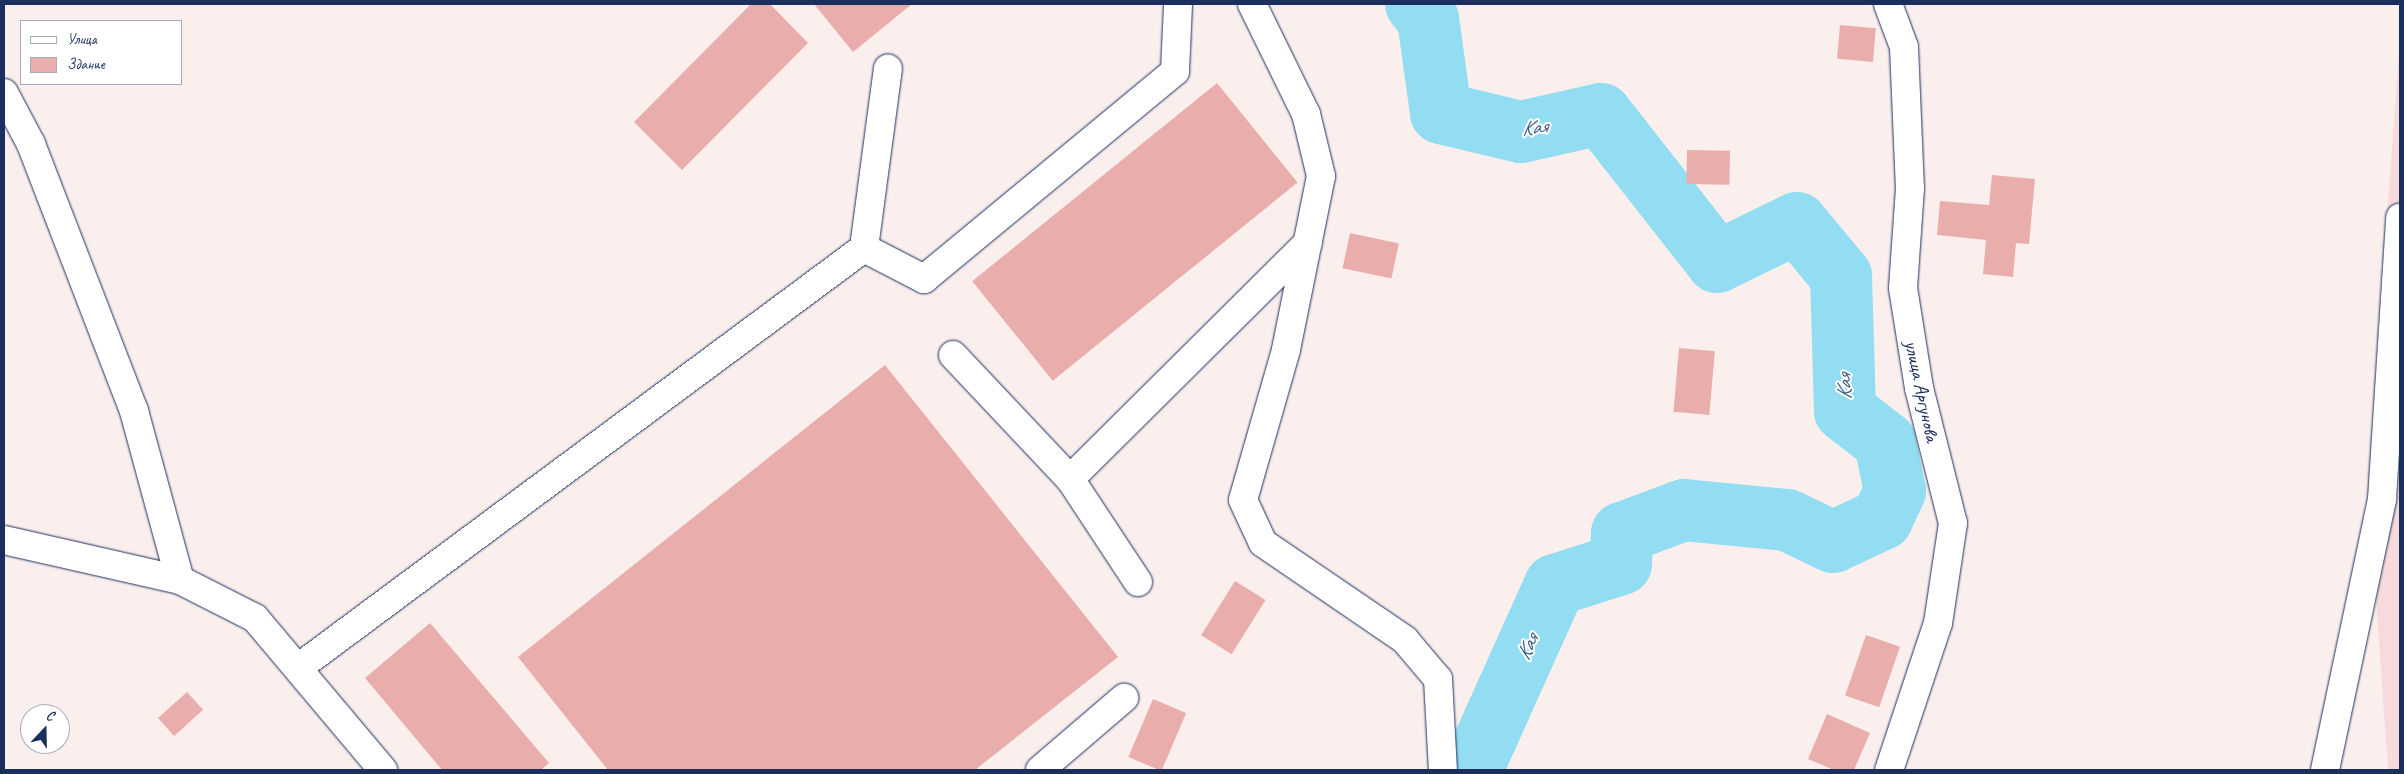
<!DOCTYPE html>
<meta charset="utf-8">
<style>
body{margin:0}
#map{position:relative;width:2404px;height:774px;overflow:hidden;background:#fbefee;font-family:Caveat,sans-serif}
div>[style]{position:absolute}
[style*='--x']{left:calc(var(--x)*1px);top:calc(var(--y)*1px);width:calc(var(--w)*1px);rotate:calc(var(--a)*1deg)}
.built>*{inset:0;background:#f6dbda}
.river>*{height:62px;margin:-31px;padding:0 31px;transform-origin:31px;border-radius:31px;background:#92ddf2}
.building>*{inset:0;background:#e9adab;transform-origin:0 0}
.roads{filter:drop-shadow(0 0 1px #1b2f5e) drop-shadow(0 0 1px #1b2f5e)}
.minor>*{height:28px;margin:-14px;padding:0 14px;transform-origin:14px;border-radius:14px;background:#fff}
span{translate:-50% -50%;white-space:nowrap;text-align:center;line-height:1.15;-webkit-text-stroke:4px #fff;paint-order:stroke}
.street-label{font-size:20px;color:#1b2f5e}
.water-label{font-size:21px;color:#395a83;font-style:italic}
.frame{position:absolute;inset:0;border:5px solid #1b2f5e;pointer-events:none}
.legend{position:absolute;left:20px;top:20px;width:162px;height:65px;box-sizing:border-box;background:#fff;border:1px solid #a4acbf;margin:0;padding:6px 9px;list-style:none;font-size:15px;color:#1b2f5e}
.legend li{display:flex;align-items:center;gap:10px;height:25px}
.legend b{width:25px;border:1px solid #a4acbf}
.north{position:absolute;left:20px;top:704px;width:50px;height:50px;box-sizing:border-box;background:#fff;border:1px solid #a4acbf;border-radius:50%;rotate:21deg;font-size:14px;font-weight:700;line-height:20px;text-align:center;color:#1b2f5e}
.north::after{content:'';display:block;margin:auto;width:18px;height:22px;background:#1b2f5e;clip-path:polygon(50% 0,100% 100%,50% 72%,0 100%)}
</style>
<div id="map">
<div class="built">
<div style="clip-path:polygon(2400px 37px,2400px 770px,2388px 770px,2368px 484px)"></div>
</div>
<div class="river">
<div style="--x:1416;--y:4;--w:19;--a:51"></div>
<div style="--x:1428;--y:19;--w:95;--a:82.1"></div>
<div style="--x:1441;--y:113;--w:82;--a:13.4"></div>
<div style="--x:1521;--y:132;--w:82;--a:-12.7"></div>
<div style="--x:1601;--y:114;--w:188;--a:51.9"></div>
<div style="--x:1717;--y:262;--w:89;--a:-26"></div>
<div style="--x:1797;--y:223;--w:69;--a:50.3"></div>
<div style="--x:1841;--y:276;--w:135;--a:88.3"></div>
<div style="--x:1845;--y:411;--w:51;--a:37.8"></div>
<div style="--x:1885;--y:442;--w:50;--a:78.5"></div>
<div style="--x:1895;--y:491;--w:31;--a:115"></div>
<div style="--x:1882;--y:519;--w:54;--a:154.9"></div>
<div style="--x:1833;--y:542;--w:51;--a:-154.4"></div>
<div style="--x:1787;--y:520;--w:103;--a:-174.5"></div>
<div style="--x:1684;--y:510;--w:66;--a:159.6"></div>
<div style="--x:1622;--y:533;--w:31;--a:92"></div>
<div style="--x:1621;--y:564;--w:69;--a:162.3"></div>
<div style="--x:1555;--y:585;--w:203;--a:114.2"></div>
</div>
<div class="building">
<div style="clip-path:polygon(751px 4px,770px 4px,808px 43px,682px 170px,634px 122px)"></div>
<div style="clip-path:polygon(814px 4px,912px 4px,853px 52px)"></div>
<div style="left:1840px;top:25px;width:36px;height:34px;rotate:5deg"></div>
<div style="left:1217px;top:83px;width:128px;height:315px;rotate:51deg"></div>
<div style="left:1687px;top:150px;width:43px;height:34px;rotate:1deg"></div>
<div style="clip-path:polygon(1992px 175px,2035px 179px,2029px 244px,2016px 243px,2013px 277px,1983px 274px,1986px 240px,1937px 235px,1940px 201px,1989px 205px)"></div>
<div style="left:1350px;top:233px;width:50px;height:36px;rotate:12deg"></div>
<div style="left:1679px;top:348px;width:36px;height:64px;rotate:5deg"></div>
<div style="clip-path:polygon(885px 365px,1118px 657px,975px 770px,608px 770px,518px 657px)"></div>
<div style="left:1235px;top:581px;width:36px;height:64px;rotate:32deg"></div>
<div style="clip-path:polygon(430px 623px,549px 763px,541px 770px,442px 770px,365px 678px)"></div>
<div style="left:1866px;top:635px;width:36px;height:64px;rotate:19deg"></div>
<div style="left:187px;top:692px;width:24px;height:39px;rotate:48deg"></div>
<div style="left:1153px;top:699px;width:36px;height:63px;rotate:23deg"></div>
<div style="clip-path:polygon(1827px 714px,1870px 733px,1854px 770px,1834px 770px,1808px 759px)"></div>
</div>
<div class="roads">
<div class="minor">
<div style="--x:1252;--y:4;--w:123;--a:63.9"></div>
<div style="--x:1306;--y:114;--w:64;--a:76.4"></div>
<div style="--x:1321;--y:176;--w:177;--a:101.4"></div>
<div style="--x:1286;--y:350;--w:156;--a:106"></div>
<div style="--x:1243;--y:500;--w:47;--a:65.1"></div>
<div style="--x:1263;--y:543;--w:172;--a:34.3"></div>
<div style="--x:1405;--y:640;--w:51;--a:49.8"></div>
<div style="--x:1438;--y:679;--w:91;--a:86.9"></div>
<div style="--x:1888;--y:4;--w:46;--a:69.6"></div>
<div style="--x:1904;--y:47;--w:141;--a:87.6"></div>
<div style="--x:1910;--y:188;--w:100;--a:94"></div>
<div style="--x:1903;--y:288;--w:101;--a:80.9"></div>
<div style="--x:1919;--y:388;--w:139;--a:75.9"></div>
<div style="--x:1953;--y:523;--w:101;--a:98.5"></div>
<div style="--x:1938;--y:623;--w:155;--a:108.4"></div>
<div style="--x:4;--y:93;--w:58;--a:62.1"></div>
<div style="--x:31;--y:144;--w:286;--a:68.9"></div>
<div style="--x:134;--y:411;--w:175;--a:74.8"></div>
<div style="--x:864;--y:248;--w:181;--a:-82.4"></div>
<div style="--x:953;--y:355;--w:170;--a:46.7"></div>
<div style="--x:4;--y:540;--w:180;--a:12.8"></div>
<div style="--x:180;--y:580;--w:84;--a:26.9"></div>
<div style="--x:255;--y:618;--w:199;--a:49.9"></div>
<div style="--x:1138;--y:582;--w:123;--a:-123.4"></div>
<div style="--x:1070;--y:479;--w:335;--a:-44.8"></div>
<div style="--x:298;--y:668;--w:705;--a:-36.58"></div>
<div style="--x:864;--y:248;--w:68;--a:27.3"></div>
<div style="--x:924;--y:279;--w:326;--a:-39.6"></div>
<div style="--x:1175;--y:71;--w:67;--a:-87.4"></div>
<div style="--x:1040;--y:770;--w:111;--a:-40.6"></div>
<div style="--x:2325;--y:770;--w:277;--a:-78.1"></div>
<div style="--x:2382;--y:499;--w:282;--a:-86.3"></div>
</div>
</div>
<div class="street-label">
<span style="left:1922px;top:391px;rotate:78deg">улица Аргунова</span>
</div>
<div class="water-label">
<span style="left:1534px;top:127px;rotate:-7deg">Кая</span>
<span style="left:1844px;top:387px;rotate:-92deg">Кая</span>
<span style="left:1527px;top:647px;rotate:-66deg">Кая</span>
</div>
<div class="frame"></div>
<ul class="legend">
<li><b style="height:6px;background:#fff"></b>Улица</li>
<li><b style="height:14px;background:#e9adab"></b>Здание</li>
</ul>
<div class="north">С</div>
</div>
